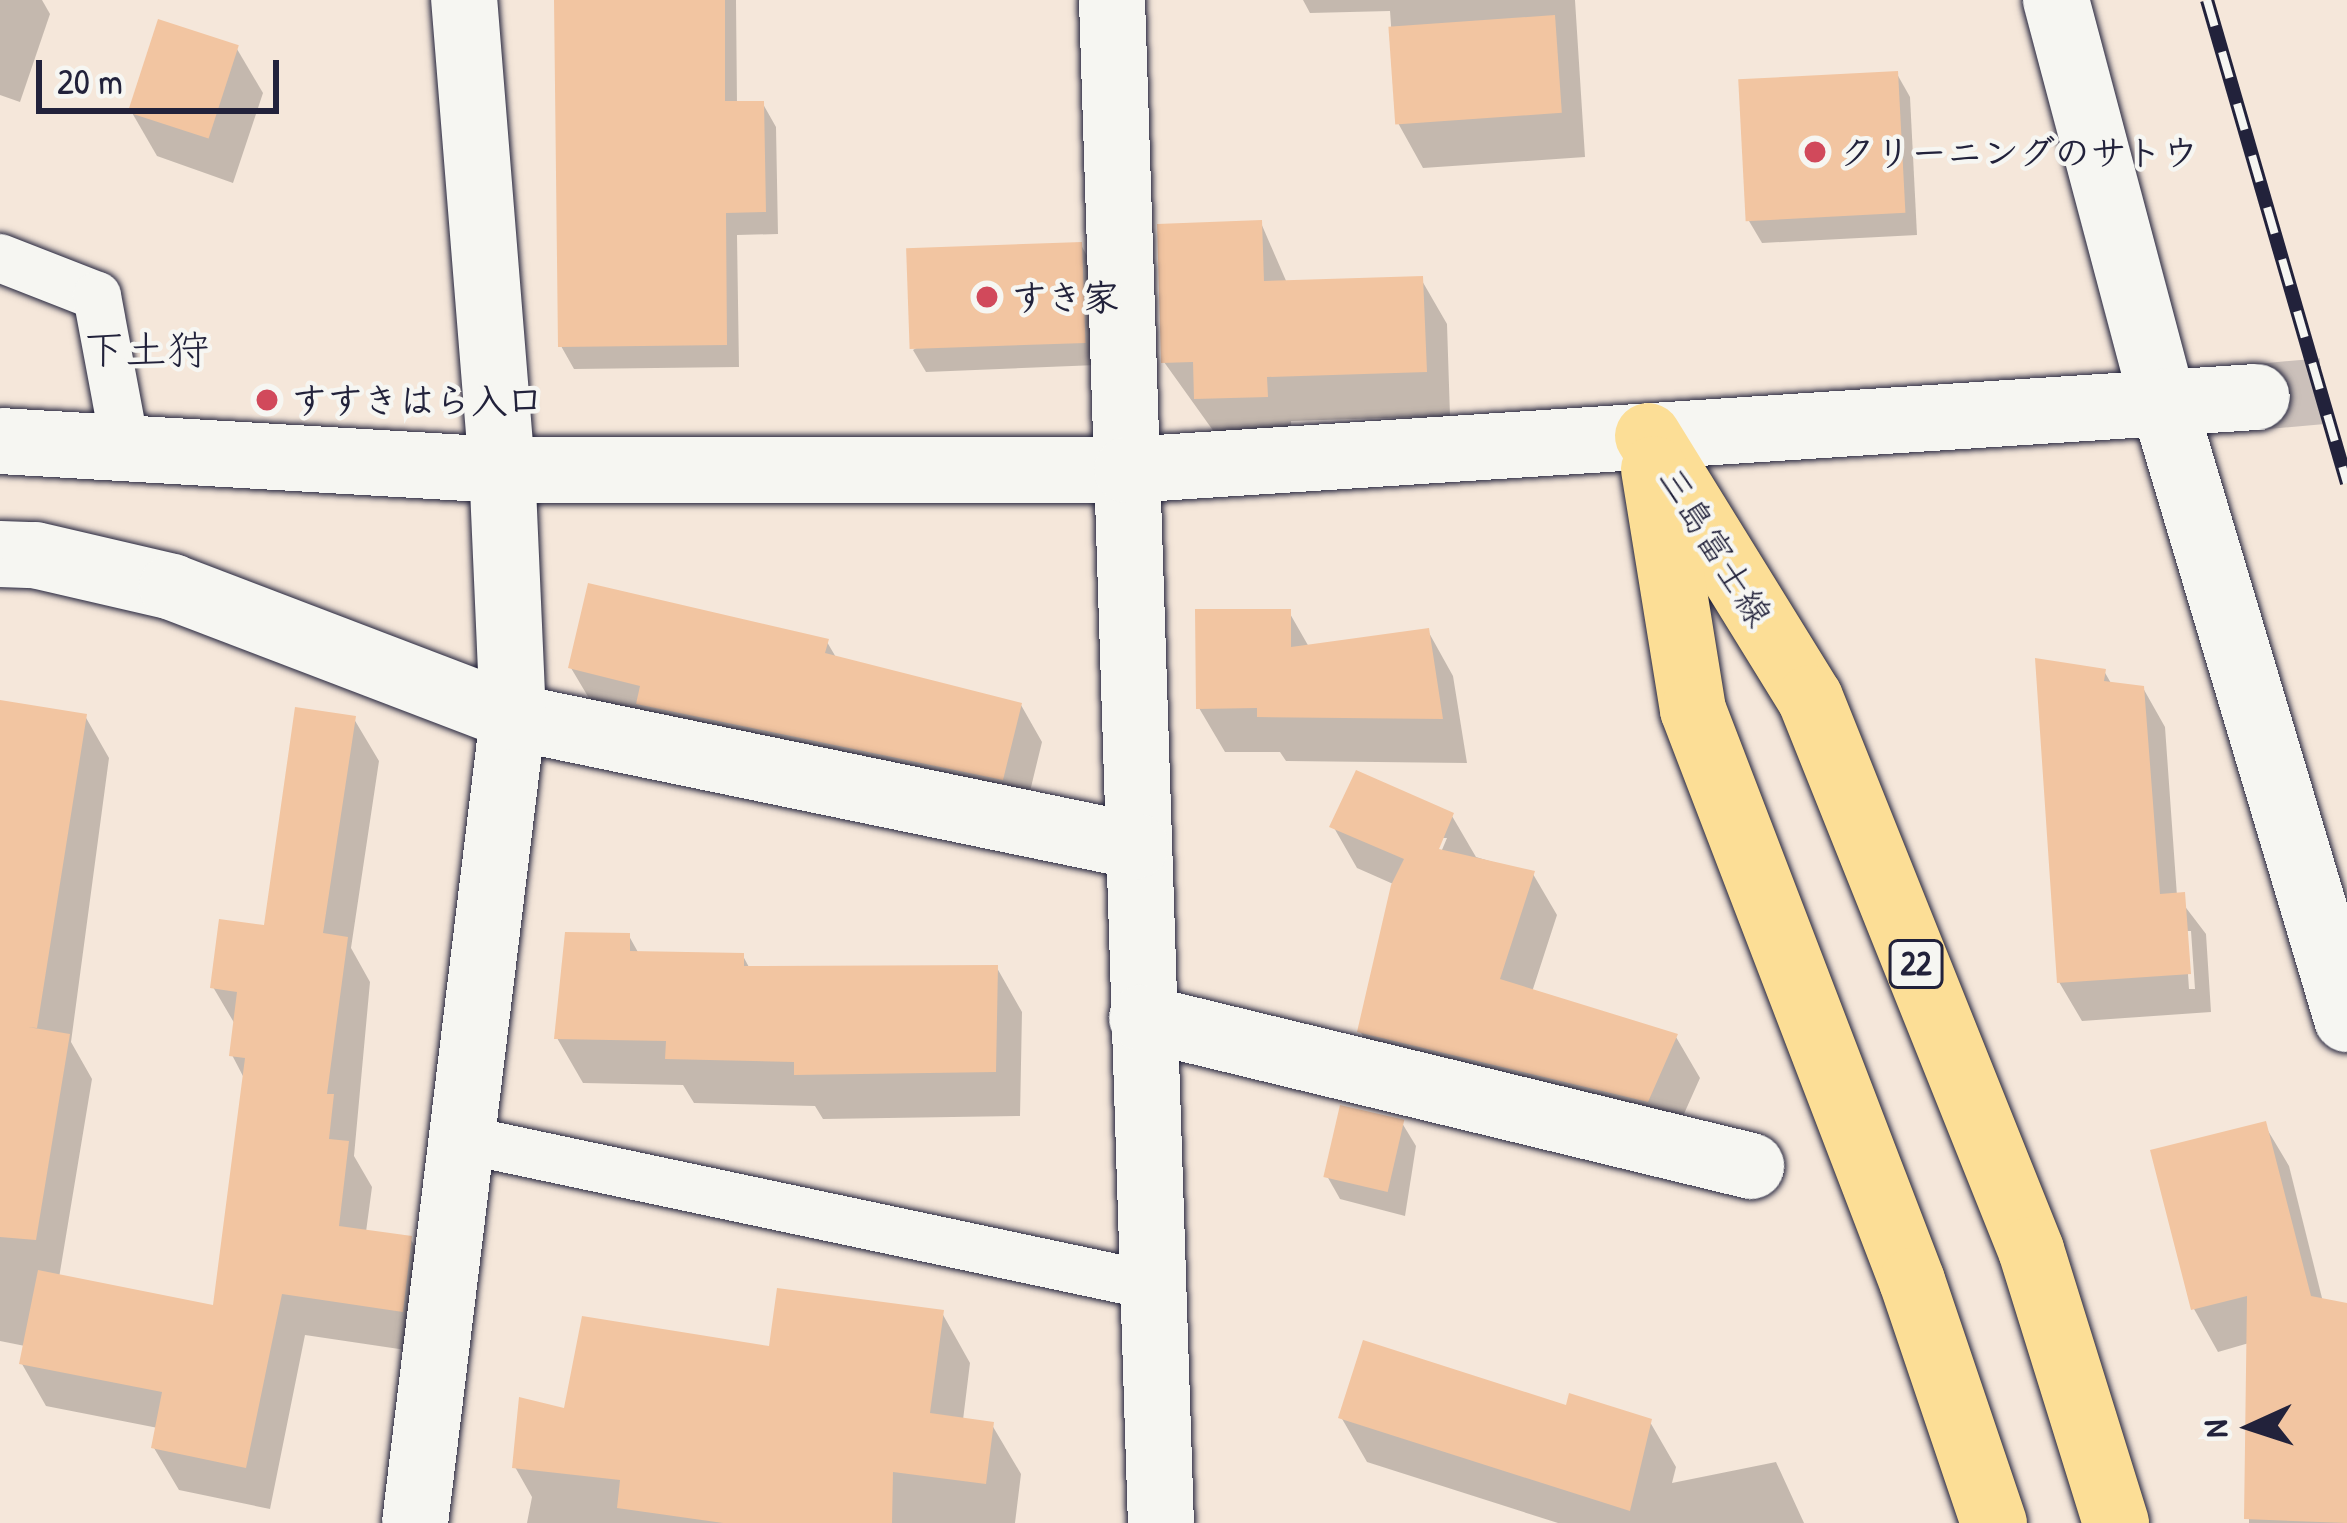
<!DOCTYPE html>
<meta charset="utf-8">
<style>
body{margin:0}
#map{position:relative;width:2347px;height:1523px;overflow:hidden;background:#f5e7da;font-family:"Patrick Hand","Klee One",sans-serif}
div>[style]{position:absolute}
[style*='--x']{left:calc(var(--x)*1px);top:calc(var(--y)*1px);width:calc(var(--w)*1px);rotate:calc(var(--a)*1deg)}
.shadow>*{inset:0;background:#0003}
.building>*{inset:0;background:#f2c5a1;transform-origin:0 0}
.tertiary-tunnel>*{height:66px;margin-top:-33px;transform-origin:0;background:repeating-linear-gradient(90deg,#cbc0ba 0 66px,transparent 0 99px)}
.roads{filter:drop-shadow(0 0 3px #22223b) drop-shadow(0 0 3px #22223b)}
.service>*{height:48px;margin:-24px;padding:0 24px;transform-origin:24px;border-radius:24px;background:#f6f6f2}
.minor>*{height:66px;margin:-33px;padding:0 33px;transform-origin:33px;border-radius:33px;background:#f6f6f2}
.tertiary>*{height:66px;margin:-33px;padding:0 33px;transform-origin:33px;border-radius:33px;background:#f6f6f2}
.primary>*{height:66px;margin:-33px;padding:0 33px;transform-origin:33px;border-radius:33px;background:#fcde96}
.rail>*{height:14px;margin-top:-7px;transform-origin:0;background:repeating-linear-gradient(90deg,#f6f6f2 0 27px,#22223b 0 54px);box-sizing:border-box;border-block:3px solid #22223b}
.dots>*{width:33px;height:33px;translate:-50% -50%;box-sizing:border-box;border:6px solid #f6f6f2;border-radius:50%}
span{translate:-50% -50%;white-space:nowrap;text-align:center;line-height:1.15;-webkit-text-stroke:9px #f6f6f2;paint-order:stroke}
.shield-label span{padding:3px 9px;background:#f6f6f2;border:3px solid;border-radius:9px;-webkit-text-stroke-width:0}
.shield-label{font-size:33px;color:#22223b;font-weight:700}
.poi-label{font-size:36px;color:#22223b;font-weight:700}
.left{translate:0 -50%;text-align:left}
.street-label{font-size:36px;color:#22223b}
.quarter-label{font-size:42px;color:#22223b}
.north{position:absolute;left:2191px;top:1367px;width:120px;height:120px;-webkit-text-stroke:9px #f6f6f2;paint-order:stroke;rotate:267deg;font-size:33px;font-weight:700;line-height:48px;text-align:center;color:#22223b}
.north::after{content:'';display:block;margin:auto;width:42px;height:54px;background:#22223b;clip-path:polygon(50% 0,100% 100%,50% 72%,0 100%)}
.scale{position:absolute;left:36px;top:60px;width:243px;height:54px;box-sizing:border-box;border:6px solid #22223b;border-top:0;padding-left:15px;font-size:36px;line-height:42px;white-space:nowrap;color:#22223b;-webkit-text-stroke:9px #f6f6f2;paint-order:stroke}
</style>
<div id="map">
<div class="shadow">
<div style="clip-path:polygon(0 0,42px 0,50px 14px,20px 102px,0 95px)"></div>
<div style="clip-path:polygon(557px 0,736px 0,737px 104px,763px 104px,776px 127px,778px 234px,737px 235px,739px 367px,574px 369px,561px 346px)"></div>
<div style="clip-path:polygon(1303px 0,1575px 0,1585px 157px,1423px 168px,1398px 123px,1390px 11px,1310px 13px)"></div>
<div style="clip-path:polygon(237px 49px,263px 93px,233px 183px,157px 156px,131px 111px)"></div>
<div style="clip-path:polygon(1897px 74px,1910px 97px,1917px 235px,1762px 243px,1749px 221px)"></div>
<div style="clip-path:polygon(1261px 223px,1287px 283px,1421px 279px,1447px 324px,1450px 416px,1291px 421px,1292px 441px,1222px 443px,1164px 362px)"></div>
<div style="clip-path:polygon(1081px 245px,1094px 268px,1097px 365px,926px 372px,913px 350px)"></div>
<div style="clip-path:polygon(1289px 612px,1309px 647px,1428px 631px,1453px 676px,1467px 763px,1286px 761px,1280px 752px,1225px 752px,1199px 708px)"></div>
<div style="clip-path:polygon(827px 642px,837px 659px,1021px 705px,1042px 742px,1024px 816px,593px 705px,571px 668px)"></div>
<div style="clip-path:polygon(evenodd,2104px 671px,2112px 685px,2143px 688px,2165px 727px,2177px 896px,2206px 934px,2211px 1012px,2082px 1021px,2059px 982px,2104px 671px,2185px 931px,2191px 931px,2195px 989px,2189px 989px,2185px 931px)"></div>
<div style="clip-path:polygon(0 703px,85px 716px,109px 758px,71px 1042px,92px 1079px,59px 1278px,216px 1308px,245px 1080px,232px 1055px,236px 1026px,213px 987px,267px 929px,354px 719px,379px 761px,351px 948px,370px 982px,354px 1156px,372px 1187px,366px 1232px,410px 1238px,435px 1281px,426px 1353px,305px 1335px,270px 1509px,179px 1490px,154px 1448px,158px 1428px,46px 1406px,22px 1364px,25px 1346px,0 1341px)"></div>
<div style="clip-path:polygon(evenodd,1452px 816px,1476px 857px,1533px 874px,1557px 915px,1532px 992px,1676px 1037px,1700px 1078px,1671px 1143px,1384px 1073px,1360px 1031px,1400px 887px,1357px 868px,1333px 826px,1452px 816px,1440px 838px,1447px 838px,1436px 864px,1440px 838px)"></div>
<div style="clip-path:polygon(629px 936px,639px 954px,743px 956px,750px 969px,997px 968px,1022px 1012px,1020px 1116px,823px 1119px,815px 1106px,694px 1103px,683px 1085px,583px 1083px,557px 1038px)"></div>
<div style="clip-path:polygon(1402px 1123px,1416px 1146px,1405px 1216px,1340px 1199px,1327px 1176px)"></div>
<div style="clip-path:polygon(2264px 1124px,2289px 1166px,2323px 1302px,2347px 1306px,2347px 1523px,2249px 1523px,2249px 1343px,2218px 1352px,2194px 1309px)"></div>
<div style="clip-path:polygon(942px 1313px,970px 1363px,963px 1420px,992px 1425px,1021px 1474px,1015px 1523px,527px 1523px,532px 1497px,515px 1467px,566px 1411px,772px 1349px)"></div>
<div style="clip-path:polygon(1568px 1409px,1650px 1422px,1676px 1467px,1672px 1483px,1776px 1462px,1804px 1523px,1558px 1523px,1367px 1462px,1341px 1417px)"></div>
</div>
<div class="building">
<div style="clip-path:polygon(554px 0,725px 0,725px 101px,764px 101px,766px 212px,726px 213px,727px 345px,558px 347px)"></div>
<div style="left:1555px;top:15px;width:98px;height:167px;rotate:86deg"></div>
<div style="left:158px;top:19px;width:85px;height:98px;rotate:18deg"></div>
<div style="left:1898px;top:71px;width:142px;height:160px;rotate:87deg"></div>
<div style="clip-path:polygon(1262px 220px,1264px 281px,1423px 276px,1427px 372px,1267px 377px,1268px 397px,1194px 399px,1193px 362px,1161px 363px,1157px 224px)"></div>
<div style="left:1082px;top:242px;width:101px;height:176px;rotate:88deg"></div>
<div style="clip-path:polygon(588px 583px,829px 639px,825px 653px,1022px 703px,1003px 780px,636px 704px,640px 686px,568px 668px)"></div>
<div style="clip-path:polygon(1195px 609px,1291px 609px,1291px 647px,1429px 628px,1443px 719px,1257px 717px,1257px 708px,1196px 709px)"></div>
<div style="clip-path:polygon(2035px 658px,2106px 669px,2104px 681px,2144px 686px,2160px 894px,2185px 892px,2191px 974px,2057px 983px)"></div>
<div style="clip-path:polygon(0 700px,87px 714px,37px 1028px,28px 1027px,70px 1034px,36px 1240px,0 1237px)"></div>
<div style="clip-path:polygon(295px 707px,356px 716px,323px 933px,348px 937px,327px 1094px,334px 1094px,329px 1139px,349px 1141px,339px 1226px,412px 1236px,403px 1312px,282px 1294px,246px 1468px,151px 1448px,162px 1392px,19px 1364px,38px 1270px,213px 1305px,245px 1058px,229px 1056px,237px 992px,210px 988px,219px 919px,264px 925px)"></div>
<div style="clip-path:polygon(1356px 770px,1454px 813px,1439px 849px,1535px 871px,1500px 979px,1678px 1034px,1648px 1102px,1357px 1032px,1391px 885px,1404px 859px,1329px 827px)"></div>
<div style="clip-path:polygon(565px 932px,630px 933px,630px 951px,744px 953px,744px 966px,998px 965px,996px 1072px,794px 1075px,794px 1062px,665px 1059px,666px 1041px,554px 1039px)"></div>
<div style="left:1340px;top:1105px;width:66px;height:74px;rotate:13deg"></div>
<div style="clip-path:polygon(2266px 1121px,2311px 1296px,2347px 1303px,2347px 1523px,2244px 1519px,2247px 1296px,2191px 1310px,2150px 1150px)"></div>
<div style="clip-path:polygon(777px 1288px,944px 1310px,930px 1413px,994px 1422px,986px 1484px,893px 1472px,892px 1523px,723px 1523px,617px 1508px,620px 1480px,512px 1468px,519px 1397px,564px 1408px,582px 1316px,769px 1346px)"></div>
<div style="clip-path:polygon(1363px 1340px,1566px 1405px,1569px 1393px,1652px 1419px,1630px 1511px,1338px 1418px)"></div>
</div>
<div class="tertiary-tunnel">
<div style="--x:2257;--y:397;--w:90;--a:-5.1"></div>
</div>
<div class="roads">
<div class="service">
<div style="--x:0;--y:258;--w:104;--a:21.4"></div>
<div style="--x:97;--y:296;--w:153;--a:79.4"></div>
<div style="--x:466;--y:1140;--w:702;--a:12"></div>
</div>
<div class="minor">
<div style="--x:1112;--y:0;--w:1524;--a:88.16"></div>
<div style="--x:2056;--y:0;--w:416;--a:75.1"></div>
<div style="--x:2163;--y:402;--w:644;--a:73.39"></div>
<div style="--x:0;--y:554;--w:35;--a:2"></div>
<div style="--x:35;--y:555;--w:141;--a:13.1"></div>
<div style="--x:172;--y:587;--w:365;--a:20.9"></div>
<div style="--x:513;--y:717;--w:636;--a:11.7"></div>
<div style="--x:1142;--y:1018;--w:627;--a:13.66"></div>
<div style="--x:415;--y:1523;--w:812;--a:-83.07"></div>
<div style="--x:513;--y:717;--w:247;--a:-92.5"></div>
<div style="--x:502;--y:470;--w:472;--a:-94.6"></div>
</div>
<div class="tertiary">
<div style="--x:0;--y:441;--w:503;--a:3.31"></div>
<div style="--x:502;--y:470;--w:625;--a:0"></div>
<div style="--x:1127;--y:470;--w:1132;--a:-3.7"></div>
</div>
<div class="primary">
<div style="--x:1648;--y:436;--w:308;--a:58.3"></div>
<div style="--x:1810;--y:698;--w:595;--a:68.18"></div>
<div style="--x:2031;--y:1250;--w:286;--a:72.7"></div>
<div style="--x:1654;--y:469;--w:244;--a:80.8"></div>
<div style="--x:1693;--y:710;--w:612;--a:69.02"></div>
<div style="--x:1912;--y:1281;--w:256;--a:71.3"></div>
</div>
</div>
<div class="rail">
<div style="--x:2207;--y:0;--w:503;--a:73.84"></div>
</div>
<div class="dots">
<div style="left:1815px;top:152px;background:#d1495b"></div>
<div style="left:987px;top:297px;background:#d1495b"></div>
<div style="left:267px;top:400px;background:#d1495b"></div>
</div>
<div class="shield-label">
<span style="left:1916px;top:964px">22</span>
</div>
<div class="poi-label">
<span class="left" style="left:1839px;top:152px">クリーニングのサトウ</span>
<span class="left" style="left:1011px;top:297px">すき家</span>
<span class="left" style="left:291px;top:400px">すすきはら入口</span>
</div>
<div class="street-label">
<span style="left:1716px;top:546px;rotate:58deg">三島富士線</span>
</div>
<div class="quarter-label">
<span style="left:146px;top:349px">下土狩</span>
</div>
<div class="north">N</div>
<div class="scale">20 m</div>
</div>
